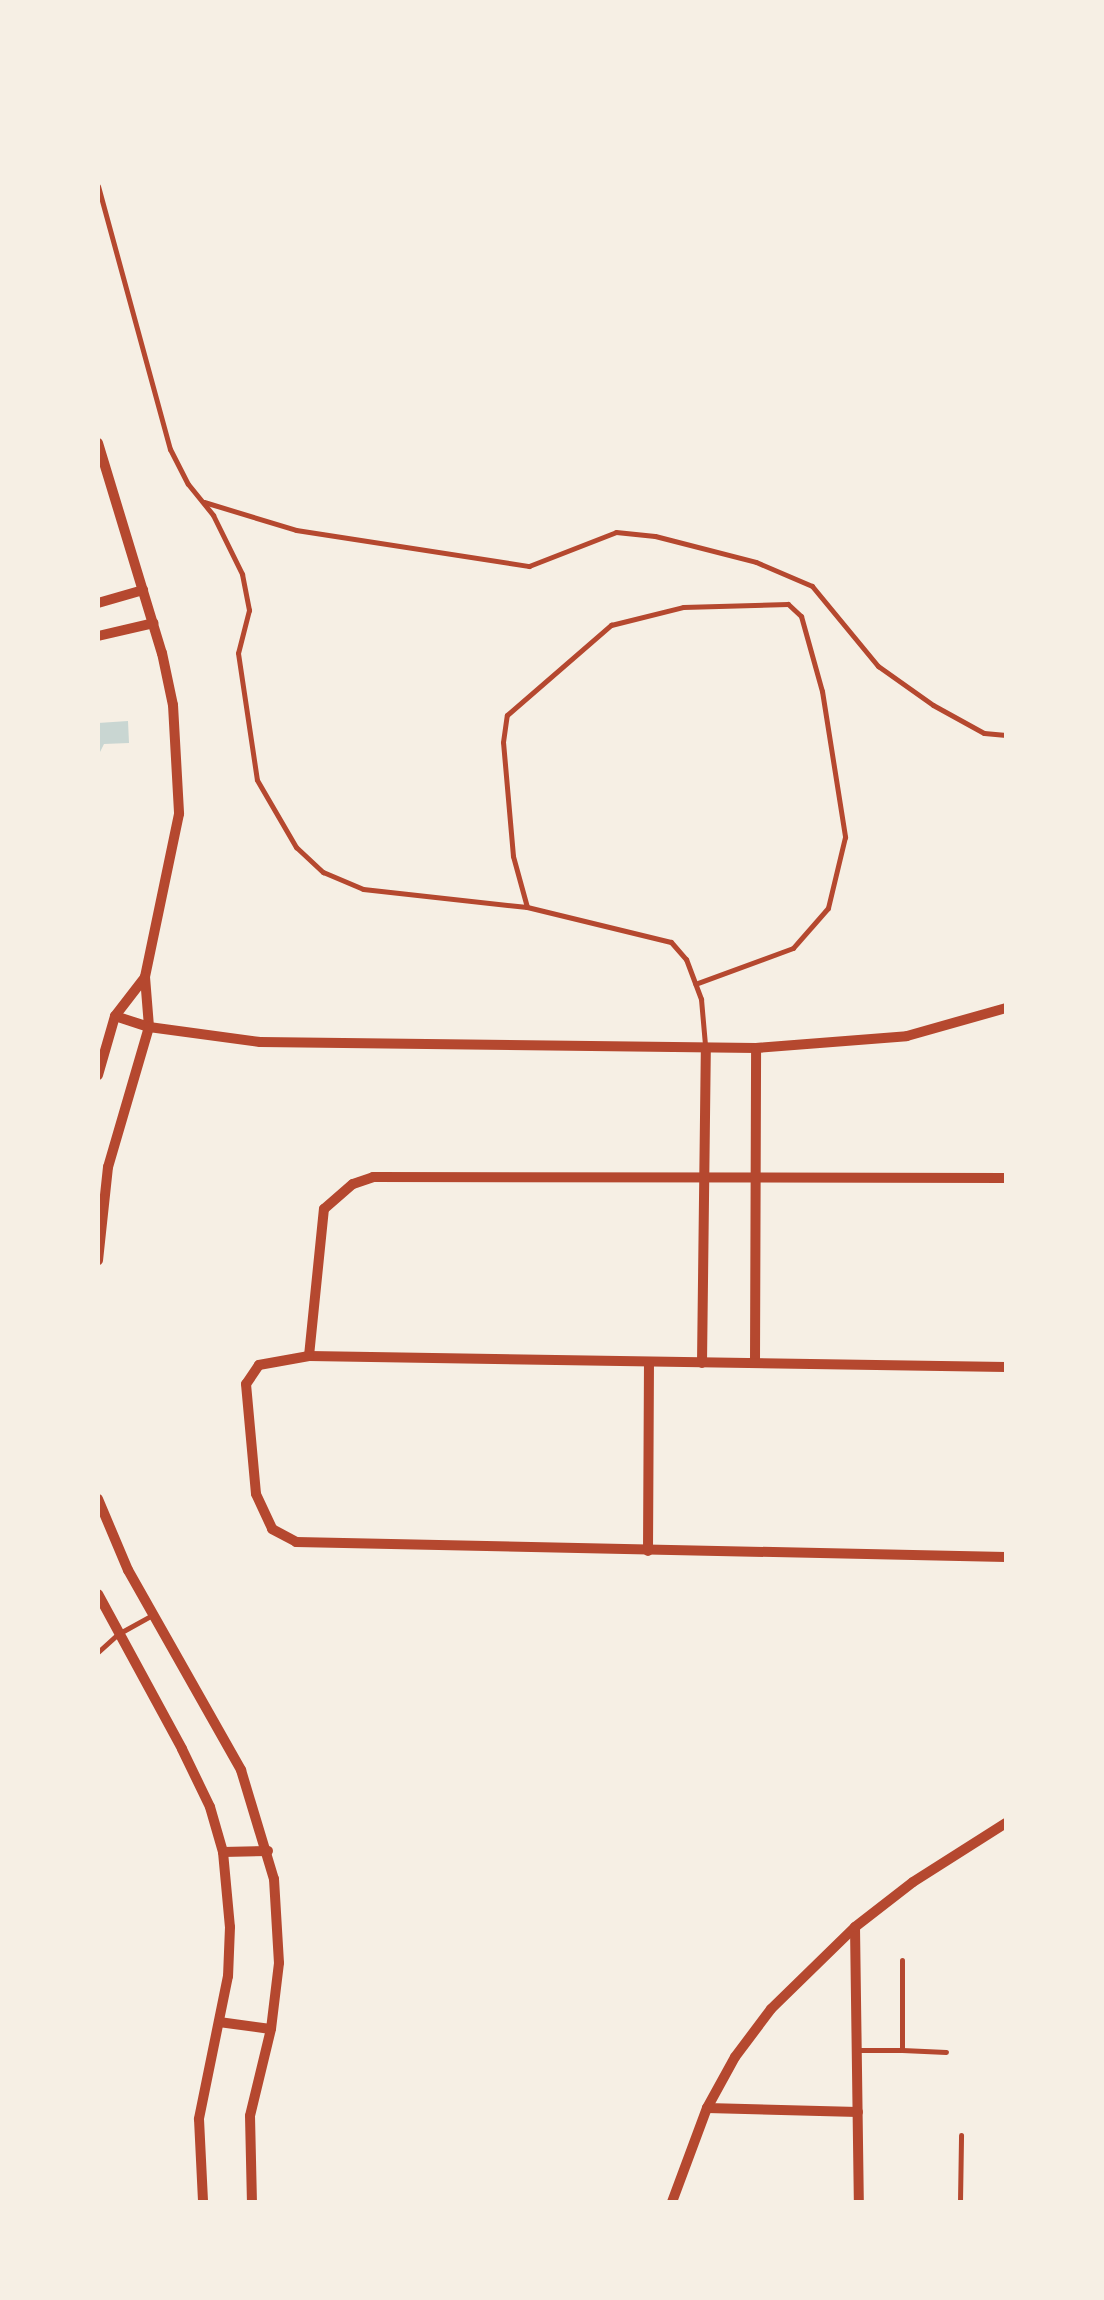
<!DOCTYPE html>
<style>
body{margin:0}
#map{position:relative;width:1104px;height:2300px;overflow:hidden;background:#f6efe4;font-family:"Sofia Sans Condensed",sans-serif}
div>[style]{position:absolute}
[style*='--x']{left:calc(var(--x)*1px);top:calc(var(--y)*1px);width:calc(var(--w)*1px);rotate:calc(var(--a)*1deg)}
.water>*{inset:0;background:#c9d6d2}
.service>*{height:5px;margin:-2.5px;padding:0 2.5px;transform-origin:2.5px;border-radius:2.5px;background:#b5482f}
.minor>*{height:10px;margin:-5px;padding:0 5px;transform-origin:5px;border-radius:5px;background:#b5482f}
span{translate:-50% -50%;white-space:nowrap;text-align:center;line-height:1.15;-webkit-text-stroke:9px #f6efe4;paint-order:stroke}
.frame{position:absolute;inset:0;border:100px solid #f6efe4;pointer-events:none}
</style>
<div id="map">
<div class="water">
<div style="clip-path:polygon(128px 721px,129px 743px,104px 744px,98px 756px,98px 723px)"></div>
</div>
<div class="service">
<div style="--x:98;--y:186;--w:273;--a:74.7"></div>
<div style="--x:170;--y:449;--w:39;--a:63"></div>
<div style="--x:188;--y:484;--w:40;--a:51"></div>
<div style="--x:213;--y:515;--w:66;--a:63.8"></div>
<div style="--x:242;--y:574;--w:37;--a:79"></div>
<div style="--x:249;--y:610;--w:44;--a:104.3"></div>
<div style="--x:238;--y:653;--w:128;--a:81.5"></div>
<div style="--x:257;--y:780;--w:78;--a:59.8"></div>
<div style="--x:296;--y:847;--w:37;--a:43"></div>
<div style="--x:323;--y:872;--w:43;--a:23"></div>
<div style="--x:363;--y:889;--w:165;--a:6.3"></div>
<div style="--x:527;--y:907;--w:148;--a:13.7"></div>
<div style="--x:671;--y:942;--w:23;--a:49"></div>
<div style="--x:686;--y:959;--w:43;--a:69.4"></div>
<div style="--x:701;--y:999;--w:46;--a:85"></div>
<div style="--x:204;--y:502;--w:96;--a:16.9"></div>
<div style="--x:296;--y:530;--w:236;--a:8.8"></div>
<div style="--x:529;--y:566;--w:93;--a:-21.3"></div>
<div style="--x:616;--y:532;--w:39;--a:6"></div>
<div style="--x:655;--y:536;--w:104;--a:14.4"></div>
<div style="--x:756;--y:562;--w:61;--a:23.2"></div>
<div style="--x:812;--y:586;--w:104;--a:50.5"></div>
<div style="--x:878;--y:666;--w:67;--a:35.3"></div>
<div style="--x:933;--y:705;--w:58;--a:28.8"></div>
<div style="--x:984;--y:733;--w:22;--a:5"></div>
<div style="--x:527;--y:907;--w:53;--a:-105.4"></div>
<div style="--x:513;--y:856;--w:114;--a:-95"></div>
<div style="--x:503;--y:742;--w:27;--a:-82"></div>
<div style="--x:507;--y:715;--w:138;--a:-40.9"></div>
<div style="--x:611;--y:625;--w:74;--a:-14"></div>
<div style="--x:683;--y:607;--w:105;--a:-1.6"></div>
<div style="--x:788;--y:604;--w:18;--a:43"></div>
<div style="--x:801;--y:616;--w:78;--a:74.4"></div>
<div style="--x:822;--y:691;--w:148;--a:81"></div>
<div style="--x:845;--y:837;--w:73;--a:103.5"></div>
<div style="--x:828;--y:908;--w:53;--a:131.2"></div>
<div style="--x:793;--y:948;--w:104;--a:159.8"></div>
<div style="--x:98;--y:1652;--w:27;--a:-42"></div>
<div style="--x:118;--y:1634;--w:39;--a:-29"></div>
<div style="--x:857;--y:2050;--w:45;--a:0"></div>
<div style="--x:902;--y:2050;--w:90;--a:-90"></div>
<div style="--x:902;--y:2050;--w:44;--a:2.6"></div>
<div style="--x:960;--y:2202;--w:67;--a:-89.1"></div>
</div>
<div class="minor">
<div style="--x:98;--y:443;--w:220;--a:73.1"></div>
<div style="--x:162;--y:653;--w:53;--a:78.1"></div>
<div style="--x:173;--y:705;--w:109;--a:86.8"></div>
<div style="--x:179;--y:814;--w:167;--a:101.8"></div>
<div style="--x:145;--y:977;--w:50;--a:85.4"></div>
<div style="--x:149;--y:1027;--w:146;--a:106.3"></div>
<div style="--x:108;--y:1167;--w:94;--a:96.1"></div>
<div style="--x:98;--y:603;--w:47;--a:-16.1"></div>
<div style="--x:98;--y:636;--w:57;--a:-13.1"></div>
<div style="--x:115;--y:1016;--w:36;--a:18"></div>
<div style="--x:149;--y:1027;--w:112;--a:7.7"></div>
<div style="--x:260;--y:1042;--w:496;--a:0.7"></div>
<div style="--x:756;--y:1048;--w:151;--a:-4.5"></div>
<div style="--x:907;--y:1036;--w:103;--a:-15.8"></div>
<div style="--x:98;--y:1075;--w:61;--a:-73.9"></div>
<div style="--x:115;--y:1016;--w:49;--a:-52.4"></div>
<div style="--x:309;--y:1356;--w:148;--a:-84.2"></div>
<div style="--x:324;--y:1209;--w:38;--a:-41"></div>
<div style="--x:353;--y:1184;--w:21;--a:-19"></div>
<div style="--x:373;--y:1177;--w:633;--a:0.09"></div>
<div style="--x:755;--y:1362;--w:314;--a:-89.8"></div>
<div style="--x:702;--y:1363;--w:315;--a:-89.3"></div>
<div style="--x:1006;--y:1367;--w:697;--a:-179.1"></div>
<div style="--x:309;--y:1356;--w:51;--a:169.8"></div>
<div style="--x:259;--y:1365;--w:23;--a:124"></div>
<div style="--x:246;--y:1384;--w:110;--a:84.8"></div>
<div style="--x:256;--y:1494;--w:38;--a:65"></div>
<div style="--x:272;--y:1529;--w:27;--a:28"></div>
<div style="--x:296;--y:1542;--w:710;--a:1.21"></div>
<div style="--x:98;--y:1499;--w:77;--a:67.1"></div>
<div style="--x:128;--y:1570;--w:230;--a:60.5"></div>
<div style="--x:241;--y:1770;--w:114;--a:73.2"></div>
<div style="--x:274;--y:1879;--w:84;--a:86.6"></div>
<div style="--x:279;--y:1963;--w:66;--a:96.9"></div>
<div style="--x:271;--y:2029;--w:89;--a:103.6"></div>
<div style="--x:250;--y:2116;--w:86;--a:88.7"></div>
<div style="--x:648;--y:1551;--w:189;--a:-89.7"></div>
<div style="--x:98;--y:1594;--w:176;--a:61.5"></div>
<div style="--x:182;--y:1749;--w:64;--a:64.2"></div>
<div style="--x:210;--y:1807;--w:47;--a:73.9"></div>
<div style="--x:223;--y:1852;--w:75;--a:84.7"></div>
<div style="--x:230;--y:1927;--w:49;--a:92.3"></div>
<div style="--x:228;--y:1976;--w:146;--a:101.5"></div>
<div style="--x:199;--y:2119;--w:83;--a:87.2"></div>
<div style="--x:223;--y:1852;--w:45;--a:-1.3"></div>
<div style="--x:855;--y:1927;--w:275;--a:89.2"></div>
<div style="--x:219;--y:2022;--w:52;--a:7.7"></div>
<div style="--x:707;--y:2108;--w:151;--a:1.5"></div>
<div style="--x:672;--y:2202;--w:100;--a:-69.6"></div>
<div style="--x:707;--y:2108;--w:58;--a:-61.2"></div>
<div style="--x:735;--y:2057;--w:60;--a:-53.1"></div>
<div style="--x:771;--y:2009;--w:117;--a:-44.3"></div>
<div style="--x:855;--y:1927;--w:73;--a:-37.8"></div>
<div style="--x:913;--y:1882;--w:110;--a:-32.4"></div>
</div>
<div class="frame"></div>
</div>
